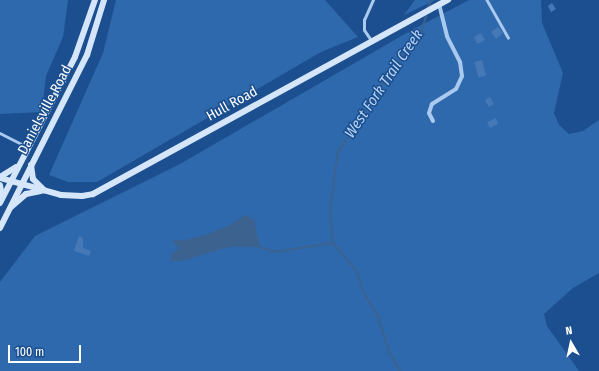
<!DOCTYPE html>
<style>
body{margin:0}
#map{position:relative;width:599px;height:371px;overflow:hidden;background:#1b4f8f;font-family:"Fira Sans Condensed",sans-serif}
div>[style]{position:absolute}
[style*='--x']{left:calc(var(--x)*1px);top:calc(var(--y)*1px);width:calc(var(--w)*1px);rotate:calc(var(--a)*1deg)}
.green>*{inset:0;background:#2e69ad}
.water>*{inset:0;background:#3c6290}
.stream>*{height:1.5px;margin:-0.75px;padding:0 0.75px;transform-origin:0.75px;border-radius:0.75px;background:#3c6290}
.building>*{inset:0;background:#4478b7;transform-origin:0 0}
.lane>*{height:2.5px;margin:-1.25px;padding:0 1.25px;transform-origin:1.25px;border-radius:1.25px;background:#a9c9ee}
.street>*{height:4px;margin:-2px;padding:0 2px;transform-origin:2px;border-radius:2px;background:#a9c9ee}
.secondary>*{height:6px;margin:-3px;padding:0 3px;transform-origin:3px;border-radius:3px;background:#d6e6fa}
span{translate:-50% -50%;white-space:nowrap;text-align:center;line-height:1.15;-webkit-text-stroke:3px #1b4f8f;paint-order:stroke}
.street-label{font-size:14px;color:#fff}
.water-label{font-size:15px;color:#b5d3f5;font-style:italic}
.north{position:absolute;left:551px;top:323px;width:40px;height:40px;-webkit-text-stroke:3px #1b4f8f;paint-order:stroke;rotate:351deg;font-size:11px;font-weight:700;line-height:16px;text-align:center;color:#fff}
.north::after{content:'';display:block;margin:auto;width:14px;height:18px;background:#fff;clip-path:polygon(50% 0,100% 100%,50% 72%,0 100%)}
.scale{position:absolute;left:8px;top:345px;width:73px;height:18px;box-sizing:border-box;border:2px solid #fff;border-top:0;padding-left:5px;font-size:12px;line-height:14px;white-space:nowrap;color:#fff;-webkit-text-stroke:3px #1b4f8f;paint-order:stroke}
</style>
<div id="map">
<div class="green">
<div style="clip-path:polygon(0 0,68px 0,63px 37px,46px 76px,42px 112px,0 114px)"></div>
<div style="clip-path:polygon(116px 0,325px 0,358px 37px,321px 52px,97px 182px,68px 182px,49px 175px,103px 53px)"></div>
<div style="clip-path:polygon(415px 0,435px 0,404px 15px)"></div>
<div style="clip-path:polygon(469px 0,541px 0,542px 23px,563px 73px,554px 113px,559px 125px,569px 134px,583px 131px,599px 120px,599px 273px,573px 288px,544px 314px,547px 326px,579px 371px,0 371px,0 282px,35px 236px,180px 164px,410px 31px)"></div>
</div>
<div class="water">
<div style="clip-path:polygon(245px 215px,254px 219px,260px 247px,228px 247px,182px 261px,171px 261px,171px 254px,179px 248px,173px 243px,174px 240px,185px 240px,205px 235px,228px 226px)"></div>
</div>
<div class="stream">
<div style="--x:427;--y:9;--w:10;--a:-61"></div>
<div style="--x:259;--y:247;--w:18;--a:16"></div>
<div style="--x:276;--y:252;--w:58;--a:-9"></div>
<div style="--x:400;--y:371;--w:22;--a:-120"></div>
<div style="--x:389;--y:352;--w:37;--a:-107"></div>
<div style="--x:378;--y:317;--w:29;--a:-121"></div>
<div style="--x:363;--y:292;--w:21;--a:-107"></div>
<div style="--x:357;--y:272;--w:38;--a:-130"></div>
<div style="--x:333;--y:243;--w:34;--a:-95"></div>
<div style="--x:330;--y:209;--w:58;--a:-82"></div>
<div style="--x:338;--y:152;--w:29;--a:-55"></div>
<div style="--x:355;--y:128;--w:37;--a:-61"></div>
<div style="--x:373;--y:96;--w:79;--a:-52.7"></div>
<div style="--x:421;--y:33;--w:17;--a:-73"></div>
</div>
<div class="building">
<div style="clip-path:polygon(552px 3px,556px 9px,551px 12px,548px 6px)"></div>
<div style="clip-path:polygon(498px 27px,503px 33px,496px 39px,491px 32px)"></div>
<div style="clip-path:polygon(481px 33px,485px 40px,477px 44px,474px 37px)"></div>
<div style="left:482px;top:60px;width:16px;height:8px;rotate:75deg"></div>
<div style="left:490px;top:97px;width:8px;height:6px;rotate:60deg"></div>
<div style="clip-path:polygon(496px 118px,498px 124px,490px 128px,487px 122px)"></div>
<div style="clip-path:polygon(79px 236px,83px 238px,83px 248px,91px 251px,89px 256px,74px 251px)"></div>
</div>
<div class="lane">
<div style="--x:487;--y:0;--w:43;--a:60.4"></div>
<div style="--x:372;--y:42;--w:14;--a:-124"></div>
<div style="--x:364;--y:30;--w:10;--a:-90"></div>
<div style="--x:364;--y:20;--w:22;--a:-66"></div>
<div style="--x:0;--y:133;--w:31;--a:27"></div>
</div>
<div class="street">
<div style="--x:433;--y:121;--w:9;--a:-117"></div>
<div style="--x:429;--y:113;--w:9;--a:-72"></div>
<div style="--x:432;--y:104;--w:28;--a:-32"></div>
<div style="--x:456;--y:89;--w:14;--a:-65"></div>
<div style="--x:462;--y:76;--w:14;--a:-98"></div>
<div style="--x:460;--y:62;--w:29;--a:-117"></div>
<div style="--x:447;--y:36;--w:32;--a:-104"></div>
</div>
<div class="secondary">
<div style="--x:31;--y:165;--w:14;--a:82"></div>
<div style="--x:33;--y:179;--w:16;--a:45"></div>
<div style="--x:0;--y:177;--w:19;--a:-32"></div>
<div style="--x:0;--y:178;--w:63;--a:15.6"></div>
<div style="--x:61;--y:195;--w:21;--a:3"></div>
<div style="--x:82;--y:196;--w:11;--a:-10"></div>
<div style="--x:93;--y:194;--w:405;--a:-28.7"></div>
<div style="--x:0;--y:185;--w:13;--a:81"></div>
<div style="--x:0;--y:203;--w:164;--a:-62.8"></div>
<div style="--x:75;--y:57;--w:60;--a:-70.7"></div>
<div style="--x:11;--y:207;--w:20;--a:-41"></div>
<div style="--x:26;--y:194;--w:15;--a:-11"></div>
<div style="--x:0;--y:228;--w:194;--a:-63.3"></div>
<div style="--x:87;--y:55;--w:58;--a:-72.8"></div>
</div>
<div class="street-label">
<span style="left:232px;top:104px;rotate:-29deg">Hull Road</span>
<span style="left:45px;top:110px;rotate:-62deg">Danielsville Road</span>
</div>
<div class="water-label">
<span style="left:384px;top:84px;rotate:-56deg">West Fork Trail Creek</span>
</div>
<div class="north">N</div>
<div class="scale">100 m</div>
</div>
